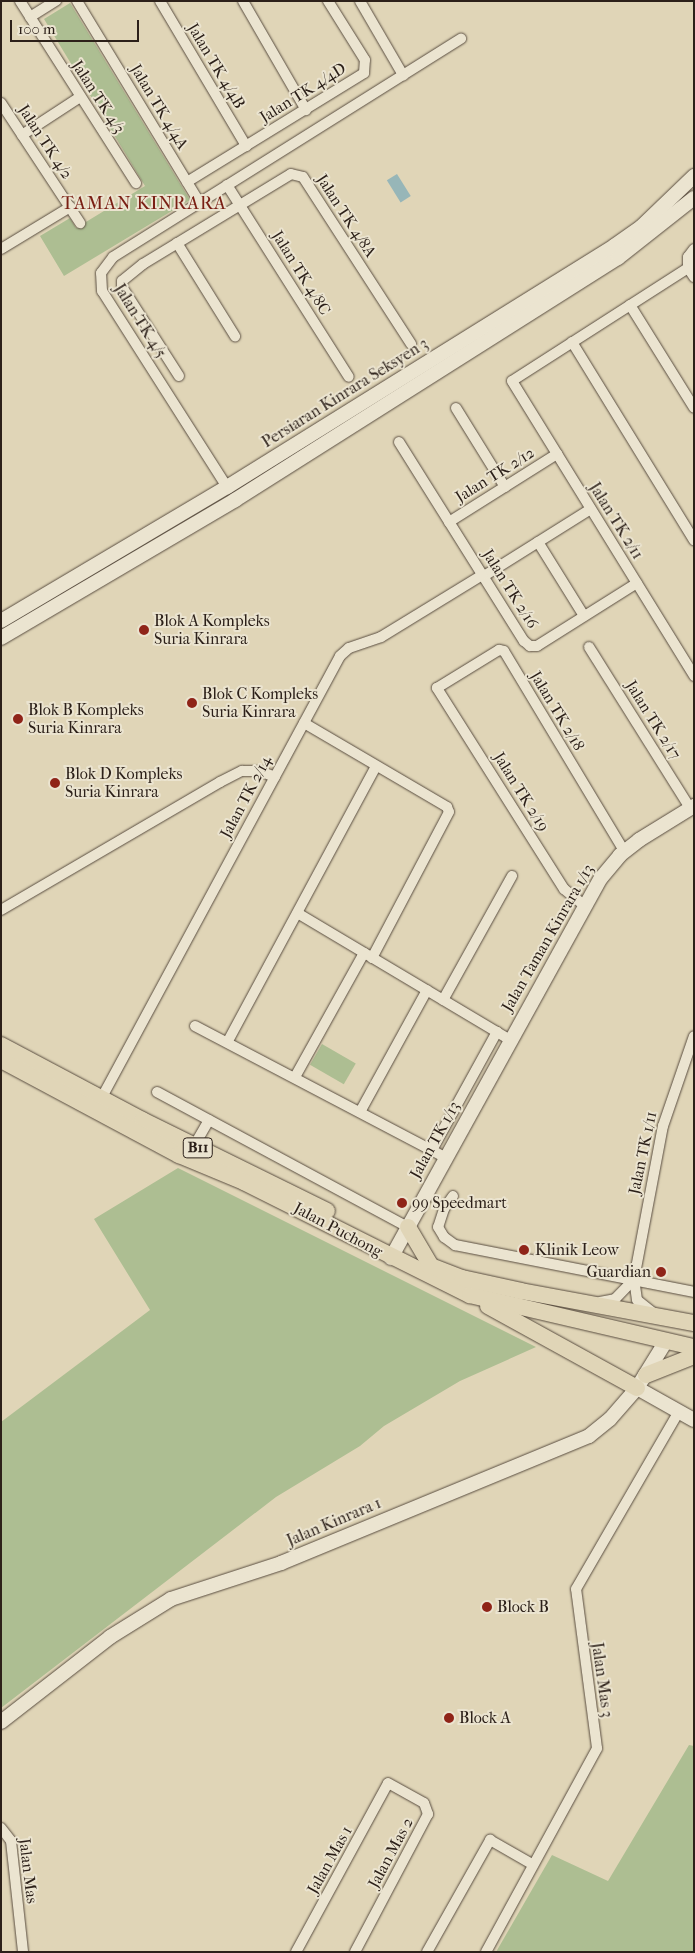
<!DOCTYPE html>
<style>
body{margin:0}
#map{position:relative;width:695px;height:1953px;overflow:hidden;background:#e0d5b7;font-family:"IM FELL French Canon",serif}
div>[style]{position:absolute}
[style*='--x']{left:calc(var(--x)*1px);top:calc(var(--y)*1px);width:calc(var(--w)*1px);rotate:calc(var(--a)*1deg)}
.green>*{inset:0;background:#adbe92;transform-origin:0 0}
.water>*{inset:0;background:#97b6b8;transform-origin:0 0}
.roads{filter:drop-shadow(0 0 1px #594d40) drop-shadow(0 0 1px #594d40)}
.street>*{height:10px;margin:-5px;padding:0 5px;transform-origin:5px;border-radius:5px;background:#ebe4d0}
.secondary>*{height:14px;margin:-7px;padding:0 7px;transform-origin:7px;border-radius:7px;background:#ebe4d0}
.primary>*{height:16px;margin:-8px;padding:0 8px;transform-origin:8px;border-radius:8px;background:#e0d5b7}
.dots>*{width:14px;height:14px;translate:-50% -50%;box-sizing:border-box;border:2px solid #ebe4d0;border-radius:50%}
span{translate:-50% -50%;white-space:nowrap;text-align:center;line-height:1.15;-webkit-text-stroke:4px #ebe4d0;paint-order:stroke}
.shield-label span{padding:1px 4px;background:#ebe4d0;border:1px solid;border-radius:4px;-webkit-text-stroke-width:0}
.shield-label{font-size:15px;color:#2c2019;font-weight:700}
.street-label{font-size:16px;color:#2c2019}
.poi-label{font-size:16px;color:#2c2019}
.left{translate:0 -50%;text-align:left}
.right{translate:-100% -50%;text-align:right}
.neighbourhood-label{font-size:18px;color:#7a1f14;letter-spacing:1px}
.frame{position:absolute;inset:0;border:2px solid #2c2019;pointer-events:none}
.scale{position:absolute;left:10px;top:20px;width:129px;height:22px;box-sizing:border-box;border:2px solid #2c2019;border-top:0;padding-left:6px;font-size:15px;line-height:18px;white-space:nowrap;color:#2c2019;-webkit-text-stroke:4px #ebe4d0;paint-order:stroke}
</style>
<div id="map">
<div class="green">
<div style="clip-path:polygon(70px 3px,190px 200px,64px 276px,40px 236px,70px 218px,76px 228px,145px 186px,44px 19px)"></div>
<div style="left:322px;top:1044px;width:39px;height:24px;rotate:30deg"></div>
<div style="clip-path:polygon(178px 1168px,536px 1347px,460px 1381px,384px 1426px,360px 1446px,276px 1497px,1px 1708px,1px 1422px,150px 1310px,94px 1219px)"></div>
<div style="clip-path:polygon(689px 1745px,694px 1746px,694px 1952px,496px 1952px,552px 1855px,608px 1881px)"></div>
</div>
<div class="water">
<div style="left:397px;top:174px;width:26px;height:12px;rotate:58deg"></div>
</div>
<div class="roads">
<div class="street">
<div style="--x:20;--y:1;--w:216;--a:57.5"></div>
<div style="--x:77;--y:1;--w:235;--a:58.7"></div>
<div style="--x:160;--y:1;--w:169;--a:59.3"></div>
<div style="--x:243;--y:1;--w:126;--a:60"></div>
<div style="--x:360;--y:1;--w:86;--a:59.8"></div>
<div style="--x:30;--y:17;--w:31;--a:-32"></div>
<div style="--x:1;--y:103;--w:144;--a:56.6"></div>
<div style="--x:22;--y:135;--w:69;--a:-33.2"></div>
<div style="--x:187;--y:182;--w:208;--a:-31.6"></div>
<div style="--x:364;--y:73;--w:13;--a:-86"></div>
<div style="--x:365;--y:60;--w:70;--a:-122.1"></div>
<div style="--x:227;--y:185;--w:227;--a:57.6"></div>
<div style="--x:177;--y:243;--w:110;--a:58.1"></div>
<div style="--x:1;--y:249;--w:81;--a:-31.3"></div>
<div style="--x:688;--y:268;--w:209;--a:147.3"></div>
<div style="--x:512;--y:381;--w:347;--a:58.3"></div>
<div style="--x:688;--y:268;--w:11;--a:-90"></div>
<div style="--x:688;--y:257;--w:10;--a:-53"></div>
<div style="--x:688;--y:268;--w:11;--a:56"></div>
<div style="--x:630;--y:305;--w:121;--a:58.1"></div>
<div style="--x:572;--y:342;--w:233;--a:58.4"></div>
<div style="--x:179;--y:376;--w:106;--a:-122.6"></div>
<div style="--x:122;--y:287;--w:6;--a:-90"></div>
<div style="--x:122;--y:281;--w:27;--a:-39"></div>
<div style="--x:143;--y:264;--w:173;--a:-31.3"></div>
<div style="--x:291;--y:174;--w:12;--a:14"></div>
<div style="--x:303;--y:177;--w:199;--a:57.1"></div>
<div style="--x:456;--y:408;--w:93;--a:58.2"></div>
<div style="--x:399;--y:442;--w:235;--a:57.9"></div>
<div style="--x:524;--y:641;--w:8;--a:40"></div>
<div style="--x:530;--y:646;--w:7;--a:0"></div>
<div style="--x:537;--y:646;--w:118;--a:-32.2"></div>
<div style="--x:227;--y:487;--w:232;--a:-122.5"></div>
<div style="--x:102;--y:291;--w:18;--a:-93"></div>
<div style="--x:101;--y:273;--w:20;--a:-53"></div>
<div style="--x:113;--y:257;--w:411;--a:-32.1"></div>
<div style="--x:449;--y:522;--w:128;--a:-32.2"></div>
<div style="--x:538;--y:542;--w:87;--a:58.1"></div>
<div style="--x:484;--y:576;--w:126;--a:-32.1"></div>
<div style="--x:589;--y:647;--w:190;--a:57.9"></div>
<div style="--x:304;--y:723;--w:166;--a:30.4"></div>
<div style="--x:447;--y:807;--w:5;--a:68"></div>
<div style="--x:449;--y:812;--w:165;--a:117.8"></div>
<div style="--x:585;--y:906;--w:27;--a:-141"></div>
<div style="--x:564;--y:889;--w:238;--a:-122.3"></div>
<div style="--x:437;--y:688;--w:73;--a:-31.5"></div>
<div style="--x:499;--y:650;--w:5;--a:11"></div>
<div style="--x:504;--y:651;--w:233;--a:59"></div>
<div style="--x:1;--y:910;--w:254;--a:-30.3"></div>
<div style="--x:220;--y:782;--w:25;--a:-27"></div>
<div style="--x:242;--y:771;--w:18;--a:0"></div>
<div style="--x:260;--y:771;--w:16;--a:22"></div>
<div style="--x:299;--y:914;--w:246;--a:30.8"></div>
<div style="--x:443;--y:1000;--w:142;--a:-60.9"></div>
<div style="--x:195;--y:1026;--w:284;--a:27.7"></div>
<div style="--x:228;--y:1041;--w:312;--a:-61.7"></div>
<div style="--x:295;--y:1077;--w:142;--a:-60.9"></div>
<div style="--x:157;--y:1092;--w:285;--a:28.3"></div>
<div style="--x:101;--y:1099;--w:503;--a:-61.65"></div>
<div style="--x:340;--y:656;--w:12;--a:-42"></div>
<div style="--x:349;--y:648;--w:34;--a:-19"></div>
<div style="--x:381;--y:637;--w:119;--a:-31.5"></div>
<div style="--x:360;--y:1112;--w:139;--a:-61.2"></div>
<div style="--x:194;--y:1146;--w:30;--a:-60"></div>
<div style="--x:432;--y:1150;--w:135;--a:-61.2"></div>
<div style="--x:453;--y:1196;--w:16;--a:125"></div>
<div style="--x:444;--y:1209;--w:19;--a:108"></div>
<div style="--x:438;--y:1227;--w:12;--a:59"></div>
<div style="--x:444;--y:1237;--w:14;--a:36"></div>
<div style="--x:455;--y:1245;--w:244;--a:11.1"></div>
<div style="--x:600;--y:1302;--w:15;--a:-11"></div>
<div style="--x:615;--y:1299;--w:28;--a:-46"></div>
<div style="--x:652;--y:1312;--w:19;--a:-141"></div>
<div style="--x:637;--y:1300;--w:21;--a:-98"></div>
<div style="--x:634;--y:1279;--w:156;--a:-79.3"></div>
<div style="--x:663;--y:1126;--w:95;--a:-71"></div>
<div style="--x:1;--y:1828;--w:16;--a:52"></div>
<div style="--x:11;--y:1841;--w:112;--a:83.8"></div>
<div style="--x:296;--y:1952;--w:192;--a:-61.4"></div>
<div style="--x:388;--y:1783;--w:41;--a:29.1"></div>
<div style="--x:424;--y:1803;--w:12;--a:70"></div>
<div style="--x:428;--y:1814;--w:156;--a:117.9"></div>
<div style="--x:427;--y:1952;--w:129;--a:-60.6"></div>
<div style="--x:490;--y:1840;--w:48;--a:29.7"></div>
<div style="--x:486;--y:1952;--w:232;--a:-61.4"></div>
<div style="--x:597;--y:1748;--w:160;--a:-97.5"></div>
<div style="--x:576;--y:1589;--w:206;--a:-59.9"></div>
</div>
<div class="secondary">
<div style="--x:1;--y:621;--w:263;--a:-30.7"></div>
<div style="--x:227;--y:487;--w:456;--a:-31.9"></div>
<div style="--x:614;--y:246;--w:33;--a:-35"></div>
<div style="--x:641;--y:227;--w:74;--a:-43.9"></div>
<div style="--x:1;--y:638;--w:272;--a:-30.5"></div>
<div style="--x:235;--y:500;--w:453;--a:-32.3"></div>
<div style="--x:618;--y:258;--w:97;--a:-38.3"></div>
<div style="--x:391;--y:1258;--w:434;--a:-61.1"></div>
<div style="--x:601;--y:878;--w:30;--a:-50"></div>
<div style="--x:620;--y:855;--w:24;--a:-38"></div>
<div style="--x:639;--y:840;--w:65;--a:-31.7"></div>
<div style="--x:637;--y:1388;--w:65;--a:29.3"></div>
<div style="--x:1;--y:1722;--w:138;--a:-37.9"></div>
<div style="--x:110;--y:1637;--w:72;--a:-31.9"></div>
<div style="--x:171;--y:1599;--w:116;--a:-18.1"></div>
<div style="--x:281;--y:1563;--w:333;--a:-22.4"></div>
<div style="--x:589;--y:1436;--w:27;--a:-39"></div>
<div style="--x:610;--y:1419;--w:41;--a:-48.9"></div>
<div style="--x:637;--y:1388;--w:55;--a:-58.3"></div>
</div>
<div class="primary">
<div style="--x:1;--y:1045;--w:160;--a:28"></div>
<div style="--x:142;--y:1120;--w:206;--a:26.2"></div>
<div style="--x:1;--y:1060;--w:202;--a:28.1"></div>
<div style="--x:179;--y:1155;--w:70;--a:22.6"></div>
<div style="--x:244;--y:1182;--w:253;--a:26.6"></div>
<div style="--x:470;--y:1295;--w:230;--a:13.1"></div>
<div style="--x:408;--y:1227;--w:45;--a:59.5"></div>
<div style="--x:428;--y:1265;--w:36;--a:21"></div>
<div style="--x:462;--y:1278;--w:60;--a:12.4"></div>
<div style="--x:521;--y:1291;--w:176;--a:10.5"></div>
<div style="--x:488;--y:1306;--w:170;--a:28.8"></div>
<div style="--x:646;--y:1375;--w:52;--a:-21.6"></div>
</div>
</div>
<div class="dots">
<div style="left:144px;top:630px;background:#8f2418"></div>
<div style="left:192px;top:703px;background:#8f2418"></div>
<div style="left:18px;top:719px;background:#8f2418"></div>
<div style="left:55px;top:783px;background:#8f2418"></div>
<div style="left:402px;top:1203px;background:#8f2418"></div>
<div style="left:524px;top:1250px;background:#8f2418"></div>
<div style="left:661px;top:1272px;background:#8f2418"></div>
<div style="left:487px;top:1607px;background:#8f2418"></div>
<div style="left:449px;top:1718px;background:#8f2418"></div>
</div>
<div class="shield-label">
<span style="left:198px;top:1148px">B11</span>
</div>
<div class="street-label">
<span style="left:216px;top:66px;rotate:59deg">Jalan TK 4/4B</span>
<span style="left:303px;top:93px;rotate:-32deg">Jalan TK 4/4D</span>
<span style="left:98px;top:97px;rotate:57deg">Jalan TK 4/3</span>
<span style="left:159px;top:107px;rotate:59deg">Jalan TK 4/4A</span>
<span style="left:45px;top:142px;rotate:57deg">Jalan TK 4/2</span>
<span style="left:346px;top:216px;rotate:57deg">Jalan TK 4/8A</span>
<span style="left:301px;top:273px;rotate:58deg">Jalan TK 4/8C</span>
<span style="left:140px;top:321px;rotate:58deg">Jalan TK 4/5</span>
<span style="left:345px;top:393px;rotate:-32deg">Persiaran Kinrara Seksyen 3</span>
<span style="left:495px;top:475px;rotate:-32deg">Jalan TK 2/12</span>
<span style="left:616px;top:521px;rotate:58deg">Jalan TK 2/11</span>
<span style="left:510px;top:589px;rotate:58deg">Jalan TK 2/16</span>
<span style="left:557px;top:711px;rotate:59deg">Jalan TK 2/18</span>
<span style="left:653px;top:720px;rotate:58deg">Jalan TK 2/17</span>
<span style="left:521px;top:792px;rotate:58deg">Jalan TK 2/19</span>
<span style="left:246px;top:797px;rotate:-62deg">Jalan TK 2/14</span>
<span style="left:548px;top:938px;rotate:-60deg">Jalan Taman Kinrara 1/13</span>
<span style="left:435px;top:1140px;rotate:-61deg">Jalan TK 1/13</span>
<span style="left:643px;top:1153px;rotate:-78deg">Jalan TK 1/11</span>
<span style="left:338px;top:1230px;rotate:28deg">Jalan Puchong</span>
<span style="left:334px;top:1522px;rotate:-23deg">Jalan Kinrara 1</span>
<span style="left:602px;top:1680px;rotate:82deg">Jalan Mas 3</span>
<span style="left:391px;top:1853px;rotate:-62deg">Jalan Mas 2</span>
<span style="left:330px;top:1860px;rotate:-61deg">Jalan Mas 1</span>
<span style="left:28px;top:1871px;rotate:83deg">Jalan Mas</span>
</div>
<div class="poi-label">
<span class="left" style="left:154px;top:630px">Blok A Kompleks<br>Suria Kinrara</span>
<span class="left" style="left:202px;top:703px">Blok C Kompleks<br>Suria Kinrara</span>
<span class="left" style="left:28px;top:719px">Blok B Kompleks<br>Suria Kinrara</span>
<span class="left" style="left:65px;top:783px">Blok D Kompleks<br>Suria Kinrara</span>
<span class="left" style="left:412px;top:1203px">99 Speedmart</span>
<span class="left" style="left:535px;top:1250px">Klinik Leow</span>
<span class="right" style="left:651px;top:1272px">Guardian</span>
<span class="left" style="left:497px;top:1607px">Block B</span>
<span class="left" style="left:459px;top:1718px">Block A</span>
</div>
<div class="neighbourhood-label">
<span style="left:144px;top:204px">TAMAN KINRARA</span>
</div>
<div class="frame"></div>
<div class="scale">100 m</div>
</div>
